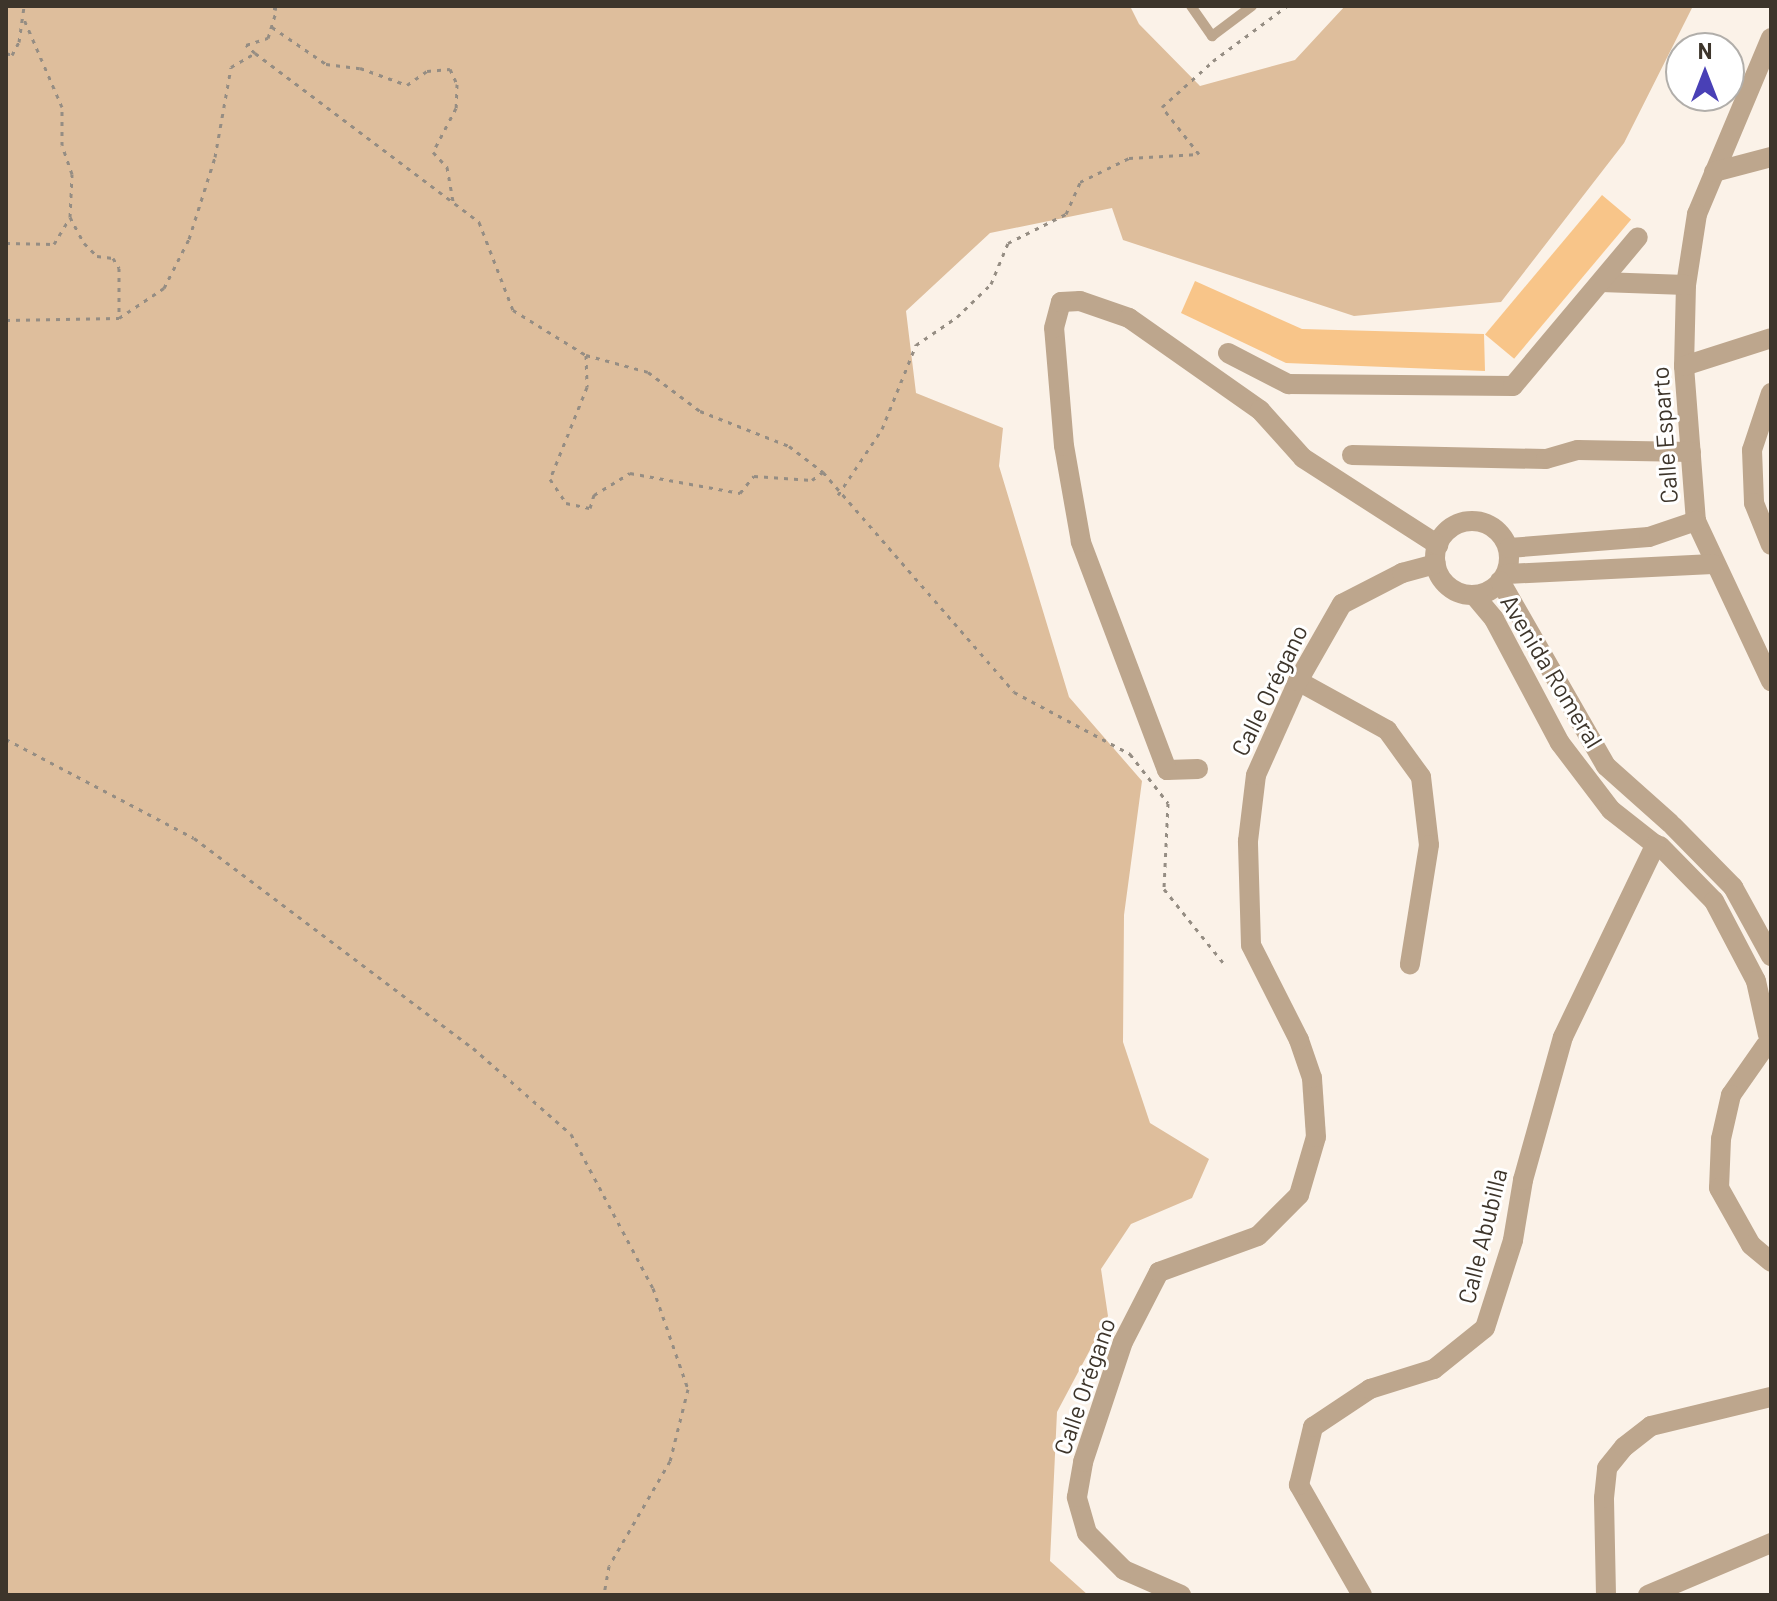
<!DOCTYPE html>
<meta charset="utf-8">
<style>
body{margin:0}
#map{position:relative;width:1777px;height:1601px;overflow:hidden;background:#fbf2e8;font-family:Barlow,sans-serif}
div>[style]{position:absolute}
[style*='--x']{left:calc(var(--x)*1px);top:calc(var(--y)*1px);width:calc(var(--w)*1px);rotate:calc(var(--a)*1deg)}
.green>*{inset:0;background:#debe9c}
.building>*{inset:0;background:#f8c589;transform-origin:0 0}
.path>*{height:3px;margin-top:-1.5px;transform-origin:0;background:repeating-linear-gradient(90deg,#958d83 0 4px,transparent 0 10px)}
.lane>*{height:10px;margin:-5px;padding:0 5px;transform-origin:5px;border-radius:5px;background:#bda68d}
.street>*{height:20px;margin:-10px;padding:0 10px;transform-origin:10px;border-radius:10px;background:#bda68d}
.street>.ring{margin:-10px;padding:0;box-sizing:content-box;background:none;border:20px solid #bda68d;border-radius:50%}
span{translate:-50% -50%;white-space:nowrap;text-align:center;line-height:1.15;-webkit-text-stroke:6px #fff;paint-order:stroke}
.street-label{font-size:24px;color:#3d352b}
.frame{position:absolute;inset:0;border:8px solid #3d352b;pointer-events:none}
.north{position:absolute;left:1665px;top:32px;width:80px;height:80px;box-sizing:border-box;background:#fff;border:2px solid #b1aeaa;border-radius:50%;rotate:0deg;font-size:22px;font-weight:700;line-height:32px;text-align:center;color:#3d352b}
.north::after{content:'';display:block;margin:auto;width:28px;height:36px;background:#4940b6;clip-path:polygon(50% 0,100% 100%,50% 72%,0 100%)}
</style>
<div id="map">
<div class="green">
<div style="clip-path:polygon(6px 6px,1130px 6px,1139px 24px,1200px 86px,1295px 60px,1345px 6px,1693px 6px,1624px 143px,1501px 302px,1354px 316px,1123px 240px,1112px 208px,990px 233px,906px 311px,916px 393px,1003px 428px,999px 466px,1069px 697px,1142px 781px,1124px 915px,1123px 1042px,1150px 1123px,1209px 1159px,1192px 1198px,1131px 1224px,1101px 1269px,1108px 1316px,1057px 1412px,1050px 1561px,1088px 1595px,6px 1595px)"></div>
</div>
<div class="building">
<div style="left:1602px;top:195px;width:38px;height:182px;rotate:40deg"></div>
<div style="clip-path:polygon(1195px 281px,1302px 329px,1484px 334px,1485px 371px,1286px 363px,1181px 313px)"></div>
</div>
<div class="path">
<div style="--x:272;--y:27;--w:65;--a:34.4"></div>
<div style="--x:326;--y:64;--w:34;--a:7"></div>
<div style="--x:360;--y:68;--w:50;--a:19.9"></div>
<div style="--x:407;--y:85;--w:24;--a:-35"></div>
<div style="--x:427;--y:71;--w:23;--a:-5"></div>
<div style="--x:450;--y:69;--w:17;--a:65"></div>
<div style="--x:457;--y:84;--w:24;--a:92"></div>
<div style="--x:456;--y:108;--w:50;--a:117.6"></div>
<div style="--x:433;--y:152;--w:21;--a:47"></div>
<div style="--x:447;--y:167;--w:35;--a:80"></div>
<div style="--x:6;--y:53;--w:6;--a:18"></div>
<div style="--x:12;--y:55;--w:15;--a:-62"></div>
<div style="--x:19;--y:42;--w:36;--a:-82"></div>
<div style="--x:255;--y:53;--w:12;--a:-138"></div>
<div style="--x:246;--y:45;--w:23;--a:-18"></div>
<div style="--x:268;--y:38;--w:30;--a:-73"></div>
<div style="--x:277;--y:9;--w:9;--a:-162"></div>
<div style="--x:70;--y:217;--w:30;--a:62"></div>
<div style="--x:84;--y:243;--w:18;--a:45"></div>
<div style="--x:97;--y:256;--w:16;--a:7"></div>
<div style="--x:113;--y:258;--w:12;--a:59"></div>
<div style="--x:119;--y:268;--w:50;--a:90"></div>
<div style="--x:6;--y:243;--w:48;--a:1.2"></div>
<div style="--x:54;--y:244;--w:31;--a:-59"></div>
<div style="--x:70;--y:217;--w:43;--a:-87.3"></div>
<div style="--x:72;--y:174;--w:31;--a:-109"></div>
<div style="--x:62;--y:145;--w:38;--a:-90"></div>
<div style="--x:62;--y:107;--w:96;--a:-113.4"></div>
<div style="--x:6;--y:320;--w:113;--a:-1"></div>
<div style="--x:119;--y:318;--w:54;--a:-33.7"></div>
<div style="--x:164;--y:288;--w:55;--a:-63"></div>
<div style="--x:189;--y:239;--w:86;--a:-72.4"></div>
<div style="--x:215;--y:157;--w:91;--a:-79.9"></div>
<div style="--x:231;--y:67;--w:28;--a:-30"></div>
<div style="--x:255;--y:53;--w:281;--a:37"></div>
<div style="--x:479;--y:222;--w:94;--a:68.9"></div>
<div style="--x:513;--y:310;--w:86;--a:31.7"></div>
<div style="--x:586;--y:355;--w:64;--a:15.3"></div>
<div style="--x:648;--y:372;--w:65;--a:36.9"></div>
<div style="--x:700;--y:411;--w:96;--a:21.5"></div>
<div style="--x:789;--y:446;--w:43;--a:37.4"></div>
<div style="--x:823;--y:472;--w:291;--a:49"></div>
<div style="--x:1014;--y:692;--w:132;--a:28.1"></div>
<div style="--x:1130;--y:754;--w:62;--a:52.2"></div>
<div style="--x:1168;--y:803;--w:86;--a:92.7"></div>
<div style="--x:1164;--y:889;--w:97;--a:51.2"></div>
<div style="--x:586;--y:355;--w:32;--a:88"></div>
<div style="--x:587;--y:387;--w:99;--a:111.9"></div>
<div style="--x:550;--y:479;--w:29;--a:56"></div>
<div style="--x:566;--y:503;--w:25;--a:12"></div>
<div style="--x:590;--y:508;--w:14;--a:-73"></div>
<div style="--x:594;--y:495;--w:42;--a:-31.4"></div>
<div style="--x:630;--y:473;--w:112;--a:10.3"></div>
<div style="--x:740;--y:493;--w:22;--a:-51"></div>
<div style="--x:754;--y:476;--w:58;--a:3.9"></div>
<div style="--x:812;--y:480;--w:14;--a:-36"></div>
<div style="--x:838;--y:495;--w:79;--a:-56.3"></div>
<div style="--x:882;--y:429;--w:91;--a:-68"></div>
<div style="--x:916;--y:345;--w:50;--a:-34.3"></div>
<div style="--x:957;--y:317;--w:47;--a:-44.1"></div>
<div style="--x:991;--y:284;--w:44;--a:-67.5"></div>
<div style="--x:1008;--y:243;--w:65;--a:-26.6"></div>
<div style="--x:1066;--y:214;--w:35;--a:-66"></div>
<div style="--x:1080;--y:182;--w:55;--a:-26.1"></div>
<div style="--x:1129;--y:158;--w:70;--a:-3.3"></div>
<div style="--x:1199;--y:154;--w:60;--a:-128.2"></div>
<div style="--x:1162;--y:107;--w:69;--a:-42"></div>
<div style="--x:1213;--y:61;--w:92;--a:-36.6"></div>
<div style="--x:6;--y:739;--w:212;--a:27.8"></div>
<div style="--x:194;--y:838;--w:349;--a:37"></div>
<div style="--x:473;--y:1048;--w:130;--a:41.3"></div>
<div style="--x:571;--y:1134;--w:174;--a:62"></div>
<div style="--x:653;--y:1288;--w:107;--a:70.9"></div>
<div style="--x:688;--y:1389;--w:74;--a:104"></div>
<div style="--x:670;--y:1461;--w:121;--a:120.2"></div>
<div style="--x:609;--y:1566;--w:29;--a:100"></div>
</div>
<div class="lane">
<div style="--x:1191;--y:6;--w:37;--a:55"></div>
<div style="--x:1212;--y:36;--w:50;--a:-36.9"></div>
</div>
<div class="street">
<div style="--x:1771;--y:38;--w:191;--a:112.8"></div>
<div style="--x:1697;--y:214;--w:72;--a:98.8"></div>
<div style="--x:1686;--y:285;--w:81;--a:91.4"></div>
<div style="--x:1684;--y:366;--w:155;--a:85.6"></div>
<div style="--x:1696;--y:521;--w:177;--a:64.9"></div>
<div style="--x:1714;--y:172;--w:59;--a:-14.7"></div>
<div style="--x:1601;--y:282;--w:85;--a:2"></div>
<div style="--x:1228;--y:353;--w:68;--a:27.3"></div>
<div style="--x:1288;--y:384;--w:225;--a:0.5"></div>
<div style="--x:1513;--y:386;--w:194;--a:-50"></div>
<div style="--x:1684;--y:366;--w:91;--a:-17.8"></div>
<div style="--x:1771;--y:393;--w:60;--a:108.4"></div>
<div style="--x:1752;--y:450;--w:53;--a:87.8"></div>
<div style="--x:1754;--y:503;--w:45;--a:68"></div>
<div style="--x:1352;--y:455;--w:194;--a:1.2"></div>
<div style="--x:1546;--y:459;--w:33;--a:-16"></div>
<div style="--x:1578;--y:450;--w:113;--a:1"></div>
<div class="ring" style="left:1435px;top:521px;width:54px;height:54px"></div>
<div style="--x:1509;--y:548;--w:140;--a:-4.5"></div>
<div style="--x:1649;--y:537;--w:50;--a:-18.8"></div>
<div style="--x:1507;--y:574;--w:206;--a:-2.8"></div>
<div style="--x:1500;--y:581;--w:213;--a:60.2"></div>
<div style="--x:1606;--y:766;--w:86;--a:41.7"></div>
<div style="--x:1474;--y:595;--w:31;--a:50"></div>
<div style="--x:1494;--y:619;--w:140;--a:62"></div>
<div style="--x:1560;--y:743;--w:84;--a:52.7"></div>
<div style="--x:1611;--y:810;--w:52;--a:38"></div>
<div style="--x:1298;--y:681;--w:102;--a:28.8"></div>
<div style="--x:1387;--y:730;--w:58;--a:54.1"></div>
<div style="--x:1421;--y:777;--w:68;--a:83.3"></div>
<div style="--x:1429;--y:845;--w:121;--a:99.1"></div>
<div style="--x:1198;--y:769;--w:31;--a:178"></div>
<div style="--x:1167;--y:770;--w:244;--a:-110.7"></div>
<div style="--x:1081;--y:542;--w:97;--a:-100"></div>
<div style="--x:1064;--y:446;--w:118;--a:-94.8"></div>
<div style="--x:1054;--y:328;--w:27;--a:-75"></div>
<div style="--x:1061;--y:302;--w:19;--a:-3"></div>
<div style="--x:1080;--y:301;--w:52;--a:19.1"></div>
<div style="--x:1129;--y:318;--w:160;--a:35.1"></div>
<div style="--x:1260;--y:410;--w:64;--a:48.1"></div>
<div style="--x:1303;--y:458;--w:161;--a:32.8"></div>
<div style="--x:1673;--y:826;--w:86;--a:45.5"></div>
<div style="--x:1733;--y:887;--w:79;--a:61.2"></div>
<div style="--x:1660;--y:846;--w:77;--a:45.5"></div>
<div style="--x:1714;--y:901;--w:90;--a:62.3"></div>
<div style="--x:1756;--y:981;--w:55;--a:77.5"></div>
<div style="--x:1766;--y:1045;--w:61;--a:125"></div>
<div style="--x:1731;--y:1095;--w:45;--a:102.8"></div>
<div style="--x:1721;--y:1139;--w:49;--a:92.3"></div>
<div style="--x:1719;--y:1188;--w:65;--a:60.7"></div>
<div style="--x:1751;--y:1245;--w:26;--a:40"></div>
<div style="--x:1181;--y:1595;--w:62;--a:-156.3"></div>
<div style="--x:1124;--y:1570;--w:52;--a:-135"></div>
<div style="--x:1087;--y:1533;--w:37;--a:-106"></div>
<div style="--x:1077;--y:1497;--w:36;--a:-80"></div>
<div style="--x:1083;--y:1462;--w:126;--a:-71.6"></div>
<div style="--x:1123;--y:1342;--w:79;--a:-62.8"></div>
<div style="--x:1159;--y:1272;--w:105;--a:-20"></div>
<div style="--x:1258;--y:1236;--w:58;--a:-45"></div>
<div style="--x:1299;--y:1195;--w:60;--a:-73.7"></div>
<div style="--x:1316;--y:1137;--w:59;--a:-93.9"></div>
<div style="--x:1312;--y:1078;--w:40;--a:-108.9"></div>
<div style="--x:1299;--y:1040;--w:106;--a:-116.8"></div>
<div style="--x:1251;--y:945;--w:104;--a:-91.7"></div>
<div style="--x:1248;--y:841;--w:66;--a:-83.1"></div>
<div style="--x:1256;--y:775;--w:103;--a:-65.9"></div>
<div style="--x:1298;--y:681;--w:89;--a:-60.3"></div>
<div style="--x:1342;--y:604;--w:68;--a:-27.3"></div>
<div style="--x:1402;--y:573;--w:35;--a:-15"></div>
<div style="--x:1362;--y:1595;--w:127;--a:-119.8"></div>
<div style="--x:1299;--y:1485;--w:60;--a:-76.4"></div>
<div style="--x:1313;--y:1427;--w:69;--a:-33.7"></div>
<div style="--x:1370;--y:1389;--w:67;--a:-17.4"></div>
<div style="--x:1434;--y:1369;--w:65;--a:-38.8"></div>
<div style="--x:1485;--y:1328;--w:92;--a:-72.3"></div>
<div style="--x:1513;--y:1240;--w:61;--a:-80.5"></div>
<div style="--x:1523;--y:1180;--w:148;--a:-74.4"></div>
<div style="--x:1563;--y:1037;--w:214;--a:-64.3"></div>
<div style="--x:1606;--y:1595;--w:97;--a:-91.2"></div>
<div style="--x:1604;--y:1498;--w:30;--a:-84"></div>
<div style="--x:1607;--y:1468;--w:27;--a:-51"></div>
<div style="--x:1624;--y:1447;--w:34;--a:-38"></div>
<div style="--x:1651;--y:1426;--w:123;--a:-13.6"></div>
<div style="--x:1648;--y:1595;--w:134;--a:-22.9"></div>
</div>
<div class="street-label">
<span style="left:1664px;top:435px;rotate:-94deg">Calle Esparto</span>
<span style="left:1552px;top:671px;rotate:59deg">Avenida Romeral</span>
<span style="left:1269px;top:690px;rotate:-64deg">Calle Orégano</span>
<span style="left:1482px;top:1236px;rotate:-76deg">Calle Abubilla</span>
<span style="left:1084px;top:1386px;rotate:-71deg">Calle Orégano</span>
</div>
<div class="frame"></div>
<div class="north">N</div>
</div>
